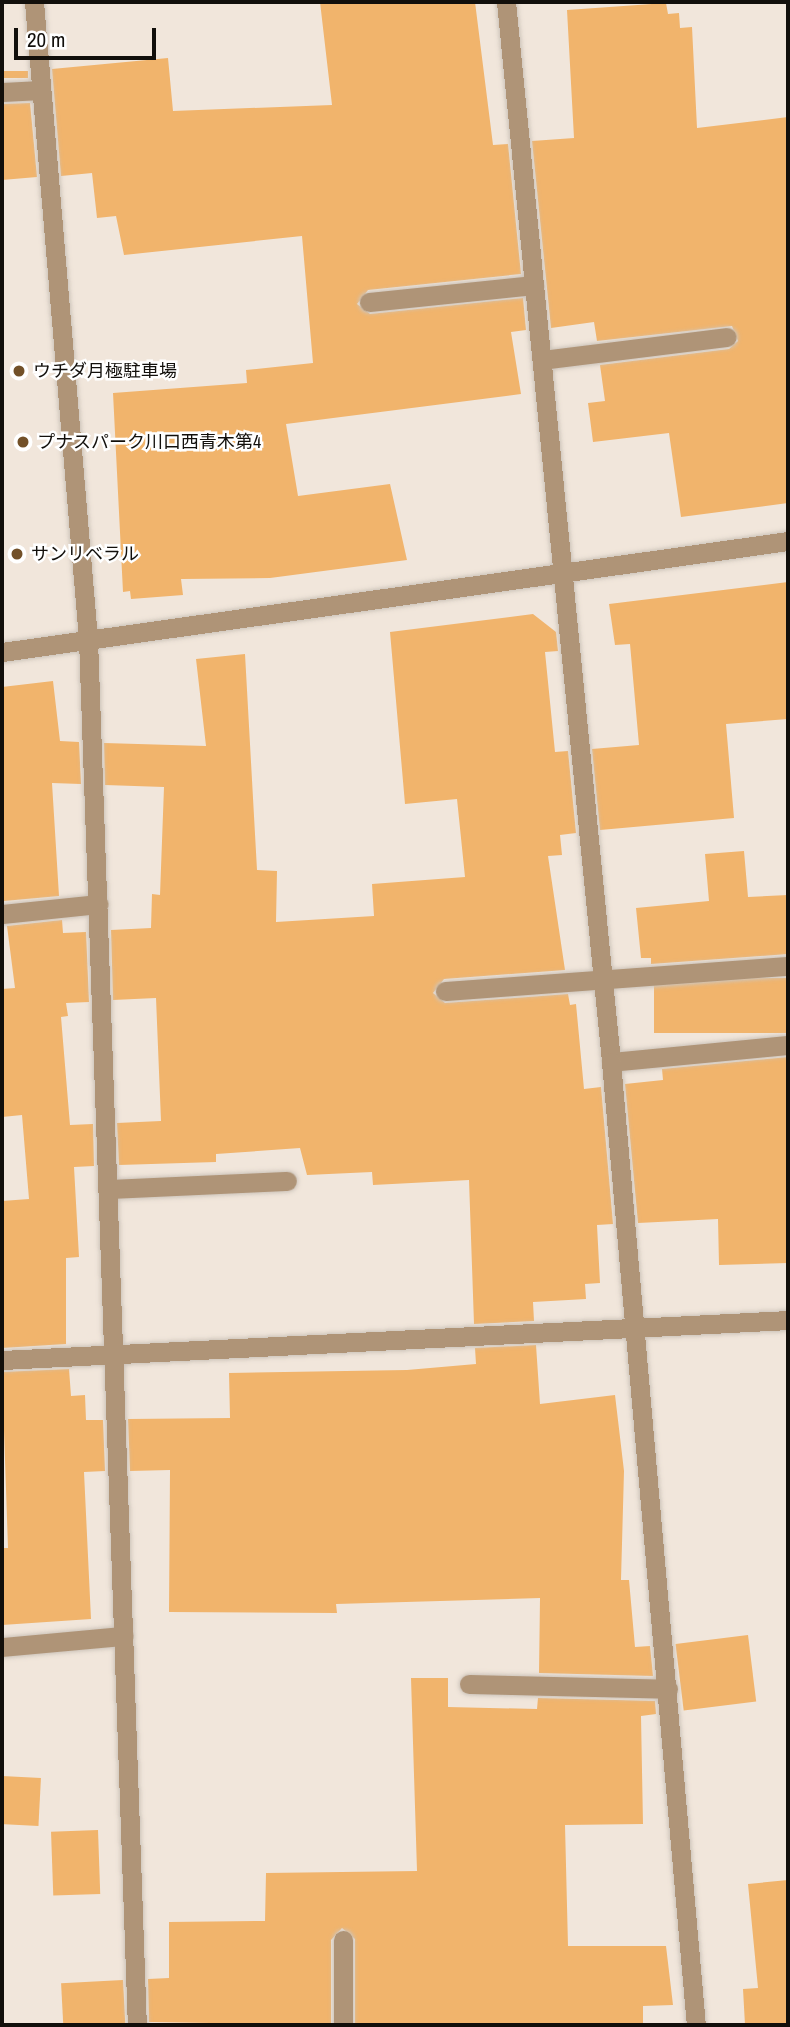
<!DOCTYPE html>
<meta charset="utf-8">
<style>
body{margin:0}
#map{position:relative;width:790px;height:2027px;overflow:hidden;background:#f1e6db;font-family:"Archivo Narrow","Noto Sans JP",sans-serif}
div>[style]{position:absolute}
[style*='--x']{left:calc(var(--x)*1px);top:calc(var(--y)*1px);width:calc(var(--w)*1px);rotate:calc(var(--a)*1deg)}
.building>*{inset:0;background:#f1b46c;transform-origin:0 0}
.roads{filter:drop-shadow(0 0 2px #cdc4ba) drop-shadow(0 0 2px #cdc4ba)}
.service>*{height:19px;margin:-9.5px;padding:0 9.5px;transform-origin:9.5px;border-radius:9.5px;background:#af9477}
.minor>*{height:19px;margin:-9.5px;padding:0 9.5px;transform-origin:9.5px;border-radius:9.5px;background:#af9477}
.tertiary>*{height:19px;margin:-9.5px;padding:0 9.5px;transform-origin:9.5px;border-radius:9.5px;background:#af9477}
.dots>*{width:19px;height:19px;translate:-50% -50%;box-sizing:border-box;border:4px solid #fff;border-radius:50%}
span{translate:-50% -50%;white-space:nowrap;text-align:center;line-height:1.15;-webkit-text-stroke:5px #fff;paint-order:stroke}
.poi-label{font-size:18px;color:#120f0b}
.left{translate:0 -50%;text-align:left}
.frame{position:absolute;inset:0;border:4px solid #120f0b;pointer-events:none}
.scale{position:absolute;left:14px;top:28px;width:142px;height:32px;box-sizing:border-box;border:4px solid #120f0b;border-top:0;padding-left:9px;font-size:21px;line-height:24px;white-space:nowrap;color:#120f0b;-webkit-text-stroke:5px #fff;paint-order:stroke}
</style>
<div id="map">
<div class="building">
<div style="clip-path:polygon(320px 2px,475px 2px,493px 145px,508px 144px,521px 274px,368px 290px,357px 304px,370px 314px,523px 298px,526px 330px,511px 332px,521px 394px,286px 424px,298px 496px,390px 484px,407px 560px,270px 578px,181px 579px,183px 595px,131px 599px,130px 591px,123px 592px,113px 393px,247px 383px,246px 370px,313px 363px,302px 236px,124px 255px,116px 216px,97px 218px,92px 173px,61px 176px,52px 69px,168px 58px,173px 111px,332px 105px)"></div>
<div style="clip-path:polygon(666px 3px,668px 14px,679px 13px,680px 28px,692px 27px,697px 128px,788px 117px,788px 503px,681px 517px,669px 433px,593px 442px,588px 403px,605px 401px,600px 365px,729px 349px,738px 341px,732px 326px,597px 341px,594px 322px,551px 328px,532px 141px,574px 138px,567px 10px)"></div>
<div style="left:28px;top:71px;width:7px;height:26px;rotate:90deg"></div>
<div style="clip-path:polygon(30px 103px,37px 177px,2px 180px,2px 104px)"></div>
<div style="clip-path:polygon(788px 582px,788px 719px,726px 724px,734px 818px,600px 830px,592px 749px,639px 745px,630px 644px,615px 645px,609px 604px)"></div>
<div style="clip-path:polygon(533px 614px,556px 632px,558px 651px,545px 652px,555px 752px,568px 751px,576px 833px,560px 835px,562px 855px,548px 856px,565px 970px,444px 979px,433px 993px,445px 1003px,568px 994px,570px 1005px,576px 1004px,584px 1089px,601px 1087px,613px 1224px,597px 1225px,600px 1283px,585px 1284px,586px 1299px,533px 1302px,534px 1321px,474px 1324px,469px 1180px,373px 1185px,372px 1172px,307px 1175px,300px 1148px,216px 1154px,216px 1162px,119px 1165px,117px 1123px,161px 1121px,156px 998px,113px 1000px,111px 930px,151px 928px,152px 894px,160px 895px,164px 787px,105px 785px,104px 743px,206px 746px,196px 659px,245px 654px,257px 870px,277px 871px,276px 922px,374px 916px,372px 884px,465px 877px,457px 799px,405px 804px,390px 632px)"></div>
<div style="clip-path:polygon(53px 681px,60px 741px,79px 742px,81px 784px,52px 783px,59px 896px,4px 901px,2px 687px)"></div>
<div style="clip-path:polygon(744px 851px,748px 897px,788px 895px,788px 954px,651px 964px,651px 958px,641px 958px,636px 908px,709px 901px,705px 854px)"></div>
<div style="clip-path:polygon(62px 920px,63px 933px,86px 932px,89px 1002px,66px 1003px,68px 1016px,61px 1017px,70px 1125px,93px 1124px,94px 1166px,74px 1167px,79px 1257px,66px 1258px,66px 1344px,2px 1348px,2px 1201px,29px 1199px,22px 1115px,2px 1117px,2px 989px,15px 988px,7px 926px)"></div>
<div style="left:788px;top:978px;width:55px;height:134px;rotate:90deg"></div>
<div style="clip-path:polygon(788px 1057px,788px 1263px,719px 1265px,718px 1219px,638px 1223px,625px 1084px,663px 1080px,662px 1069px)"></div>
<div style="clip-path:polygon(536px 1345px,540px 1404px,615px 1395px,624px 1471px,621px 1580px,629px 1580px,635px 1647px,650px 1646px,653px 1676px,539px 1673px,540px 1598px,336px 1604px,337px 1613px,169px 1612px,170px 1470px,130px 1471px,128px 1419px,230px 1418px,229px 1373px,407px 1370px,476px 1364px,475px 1348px)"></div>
<div style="clip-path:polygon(69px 1369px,71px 1396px,85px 1395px,86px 1420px,103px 1420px,105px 1471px,84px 1472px,91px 1619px,2px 1625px,2px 1548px,8px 1548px,2px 1372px)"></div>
<div style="left:748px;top:1635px;width:67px;height:73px;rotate:83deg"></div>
<div style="clip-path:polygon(411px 1678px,448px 1678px,448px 1707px,537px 1709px,538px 1698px,655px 1701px,656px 1714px,641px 1716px,643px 1824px,565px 1825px,568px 1946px,666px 1946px,673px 2005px,643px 2006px,643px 2025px,355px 2025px,355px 1939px,342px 1928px,331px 1940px,331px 2025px,149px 2022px,148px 1979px,169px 1978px,169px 1922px,265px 1921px,266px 1873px,417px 1871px)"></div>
<div style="left:2px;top:1776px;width:39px;height:48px;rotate:3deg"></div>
<div style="left:98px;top:1830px;width:64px;height:47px;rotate:88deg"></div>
<div style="clip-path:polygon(788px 1880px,788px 2025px,745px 2025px,743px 1989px,758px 1988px,748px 1884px)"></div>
<div style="left:123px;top:1980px;width:43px;height:62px;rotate:87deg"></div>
</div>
<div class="roads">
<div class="service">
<div style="--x:2;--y:92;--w:39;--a:-3"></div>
<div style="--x:369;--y:302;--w:166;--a:-5.9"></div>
<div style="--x:542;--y:360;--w:186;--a:-7.1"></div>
<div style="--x:2;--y:914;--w:97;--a:-5.9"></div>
<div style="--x:445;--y:991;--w:344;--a:-4.2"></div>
<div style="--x:611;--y:1062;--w:178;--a:-5.5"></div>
<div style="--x:108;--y:1189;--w:179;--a:-2.6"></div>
<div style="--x:2;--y:1647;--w:122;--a:-5.2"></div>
<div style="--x:469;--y:1684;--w:199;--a:1.4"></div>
<div style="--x:343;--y:1940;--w:85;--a:90"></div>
</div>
<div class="minor">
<div style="--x:34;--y:2;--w:639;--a:85.15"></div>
<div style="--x:88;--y:639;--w:1387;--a:87.98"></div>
<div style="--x:506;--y:2;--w:1065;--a:84.34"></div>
<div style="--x:611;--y:1062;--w:967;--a:84.96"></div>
</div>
<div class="tertiary">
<div style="--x:2;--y:652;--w:794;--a:-8.04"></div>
<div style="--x:2;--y:1360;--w:787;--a:-2.91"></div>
</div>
</div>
<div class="dots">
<div style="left:19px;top:371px;background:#725028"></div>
<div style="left:23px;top:442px;background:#725028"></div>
<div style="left:17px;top:554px;background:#725028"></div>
</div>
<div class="poi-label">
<span class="left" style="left:33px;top:371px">ウチダ月極駐車場</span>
<span class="left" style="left:37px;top:442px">プナスパーク川口西青木第4</span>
<span class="left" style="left:31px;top:554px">サンリベラル</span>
</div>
<div class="frame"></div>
<div class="scale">20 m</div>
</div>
